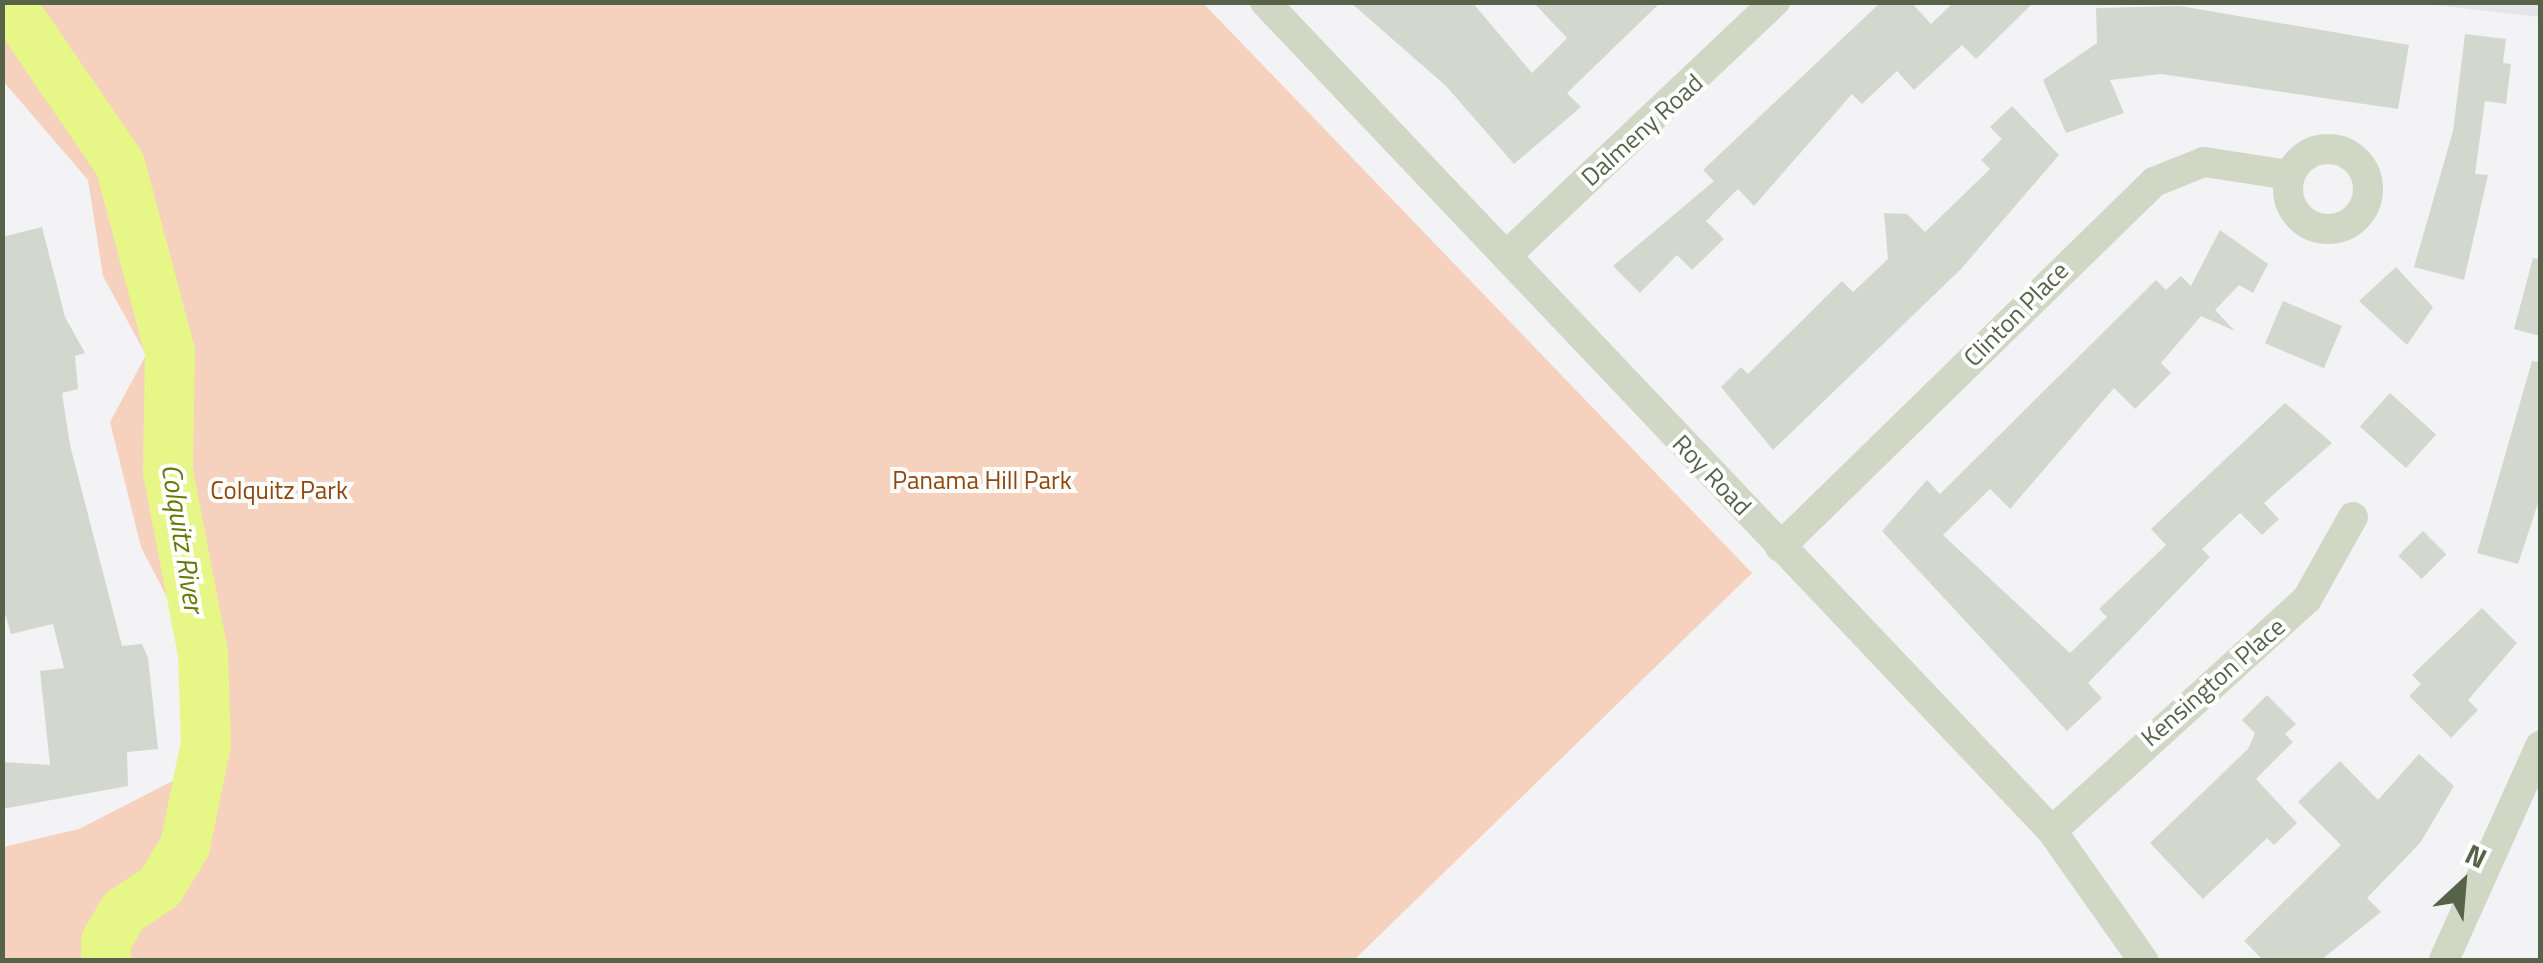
<!DOCTYPE html>
<style>
body{margin:0}
#map{position:relative;width:2543px;height:963px;overflow:hidden;background:#f3f3f5;font-family:"Titillium Web",sans-serif}
div>[style]{position:absolute}
[style*='--x']{left:calc(var(--x)*1px);top:calc(var(--y)*1px);width:calc(var(--w)*1px);rotate:calc(var(--a)*1deg)}
.education>*{inset:0;background:#e3e5e6}
.green>*{inset:0;background:#f5d1be}
.river>*{height:50px;margin:-25px;padding:0 25px;transform-origin:25px;border-radius:25px;background:#e6f787}
.building>*{inset:0;background:#d2d8ce;transform-origin:0 0}
.minor>*{height:30px;margin:-15px;padding:0 15px;transform-origin:15px;border-radius:15px;background:#d0d8c5}
.minor>.ring{margin:-15px;padding:0;box-sizing:content-box;background:none;border:30px solid #d0d8c5;border-radius:50%}
span{translate:-50% -50%;white-space:nowrap;text-align:center;line-height:1.15;-webkit-text-stroke:8px #fff;paint-order:stroke}
.street-label{font-size:25px;color:#576348}
.park-label{font-size:25px;color:#90470d}
.water-label{font-size:28px;color:#677907;font-style:italic}
.frame{position:absolute;inset:0;border:5px solid #576348;pointer-events:none}
.north{position:absolute;left:2413px;top:833px;width:100px;height:100px;-webkit-text-stroke:8px #fff;paint-order:stroke;rotate:26deg;font-size:28px;font-weight:700;line-height:40px;text-align:center;color:#576348}
.north::after{content:'';display:block;margin:auto;width:35px;height:45px;background:#576348;clip-path:polygon(50% 0,100% 100%,50% 72%,0 100%)}
</style>
<div id="map">
<div class="education">
<div style="clip-path:polygon(2417px 3px,2540px 3px,2540px 17px)"></div>
</div>
<div class="green">
<div style="clip-path:polygon(3px 2px,1203px 3px,1752px 573px,1354px 960px,3px 960px,3px 847px,79px 829px,198px 768px,184px 630px,141px 547px,110px 422px,146px 355px,103px 276px,88px 180px,3px 81px)"></div>
</div>
<div class="river">
<div style="--x:9;--y:2;--w:196;--a:55.6"></div>
<div style="--x:120;--y:164;--w:195;--a:75.1"></div>
<div style="--x:170;--y:352;--w:120;--a:91"></div>
<div style="--x:168;--y:472;--w:185;--a:79.1"></div>
<div style="--x:203;--y:654;--w:89;--a:88.1"></div>
<div style="--x:206;--y:743;--w:105;--a:101.5"></div>
<div style="--x:185;--y:846;--w:48;--a:121.4"></div>
<div style="--x:160;--y:887;--w:43;--a:146.3"></div>
<div style="--x:124;--y:911;--w:35;--a:121"></div>
<div style="--x:106;--y:941;--w:19;--a:90"></div>
</div>
<div class="building">
<div style="clip-path:polygon(1350px 2px,1472px 2px,1532px 73px,1567px 38px,1533px 2px,1661px 2px,1567px 93px,1581px 107px,1514px 164px,1446px 86px)"></div>
<div style="clip-path:polygon(1881px 2px,1911px 2px,1931px 24px,1954px 2px,2034px 2px,1976px 59px,1962px 45px,1914px 90px,1897px 71px,1862px 104px,1852px 94px,1754px 206px,1738px 189px,1706px 221px,1724px 239px,1692px 270px,1677px 255px,1640px 293px,1613px 266px,1714px 181px,1703px 170px)"></div>
<div style="clip-path:polygon(2180px 6px,2409px 45px,2398px 109px,2161px 74px,2110px 80px,2124px 113px,2066px 133px,2043px 80px,2097px 43px,2096px 8px)"></div>
<div style="clip-path:polygon(2465px 34px,2506px 39px,2503px 63px,2511px 64px,2506px 104px,2485px 101px,2475px 174px,2488px 175px,2464px 280px,2414px 267px,2453px 131px)"></div>
<div style="clip-path:polygon(2012px 106px,2059px 155px,1961px 269px,1773px 450px,1721px 387px,1741px 367px,1748px 374px,1842px 281px,1853px 292px,1888px 259px,1884px 213px,1907px 214px,1925px 232px,1990px 169px,1981px 160px,2002px 139px,1990px 127px)"></div>
<div style="clip-path:polygon(42px 227px,65px 317px,85px 353px,75px 356px,78px 389px,62px 393px,70px 445px,122px 646px,142px 644px,148px 658px,158px 749px,127px 752px,128px 786px,2px 809px,2px 762px,50px 765px,40px 671px,64px 668px,53px 624px,11px 634px,2px 603px,2px 237px)"></div>
<div style="clip-path:polygon(2220px 230px,2268px 264px,2253px 293px,2239px 285px,2215px 310px,2235px 331px,2201px 316px,2161px 363px,2171px 373px,2135px 409px,2114px 388px,2010px 509px,1990px 489px,1943px 535px,2070px 653px,2107px 617px,2099px 609px,2166px 545px,2151px 529px,2285px 403px,2332px 443px,2264px 503px,2279px 519px,2262px 535px,2240px 513px,2202px 549px,2210px 557px,2088px 683px,2102px 698px,2067px 731px,1882px 531px,1927px 480px,1940px 494px,2156px 280px,2166px 290px,2181px 276px,2191px 286px)"></div>
<div style="clip-path:polygon(2533px 258px,2540px 259px,2540px 336px,2514px 329px)"></div>
<div style="clip-path:polygon(2396px 267px,2433px 307px,2407px 345px,2359px 301px)"></div>
<div style="left:2283px;top:301px;width:64px;height:46px;rotate:23deg"></div>
<div style="clip-path:polygon(2532px 361px,2540px 362px,2540px 497px,2518px 564px,2477px 553px)"></div>
<div style="left:2390px;top:393px;width:62px;height:45px;rotate:42deg"></div>
<div style="left:2423px;top:531px;width:33px;height:35px;rotate:45deg"></div>
<div style="clip-path:polygon(2482px 608px,2517px 643px,2468px 700px,2478px 710px,2451px 738px,2409px 696px,2421px 684px,2412px 675px)"></div>
<div style="clip-path:polygon(2267px 695px,2296px 724px,2285px 734px,2293px 742px,2256px 779px,2297px 823px,2274px 845px,2267px 838px,2203px 899px,2150px 843px,2248px 749px,2255px 733px,2242px 720px)"></div>
<div style="clip-path:polygon(2419px 754px,2454px 786px,2420px 843px,2367px 898px,2381px 912px,2321px 960px,2263px 960px,2244px 941px,2341px 845px,2298px 802px,2340px 761px,2378px 800px)"></div>
</div>
<div class="minor">
<div style="--x:1265;--y:2;--w:1143;--a:46.49"></div>
<div style="--x:2052;--y:831;--w:158;--a:54.8"></div>
<div class="ring" style="left:2288px;top:149px;width:50px;height:50px"></div>
<div style="--x:1507;--y:255;--w:369;--a:-43.4"></div>
<div style="--x:1780;--y:547;--w:523;--a:-44.3"></div>
<div style="--x:2154;--y:182;--w:54;--a:-21.8"></div>
<div style="--x:2204;--y:162;--w:86;--a:8.7"></div>
<div style="--x:2052;--y:831;--w:345;--a:-42.3"></div>
<div style="--x:2307;--y:599;--w:94;--a:-60.7"></div>
<div style="--x:2444;--y:960;--w:235;--a:-65.8"></div>
</div>
<div class="street-label">
<span style="left:1642px;top:130px;rotate:-42deg">Dalmeny Road</span>
<span style="left:2016px;top:314px;rotate:-45deg">Clinton Place</span>
<span style="left:1712px;top:475px;rotate:46deg">Roy Road</span>
<span style="left:2213px;top:682px;rotate:-41deg">Kensington Place</span>
</div>
<div class="park-label">
<span style="left:982px;top:480px">Panama Hill Park</span>
<span style="left:279px;top:490px">Colquitz Park</span>
</div>
<div class="water-label">
<span style="left:183px;top:538px;rotate:81deg">Colquitz River</span>
</div>
<div class="frame"></div>
<div class="north">N</div>
</div>
